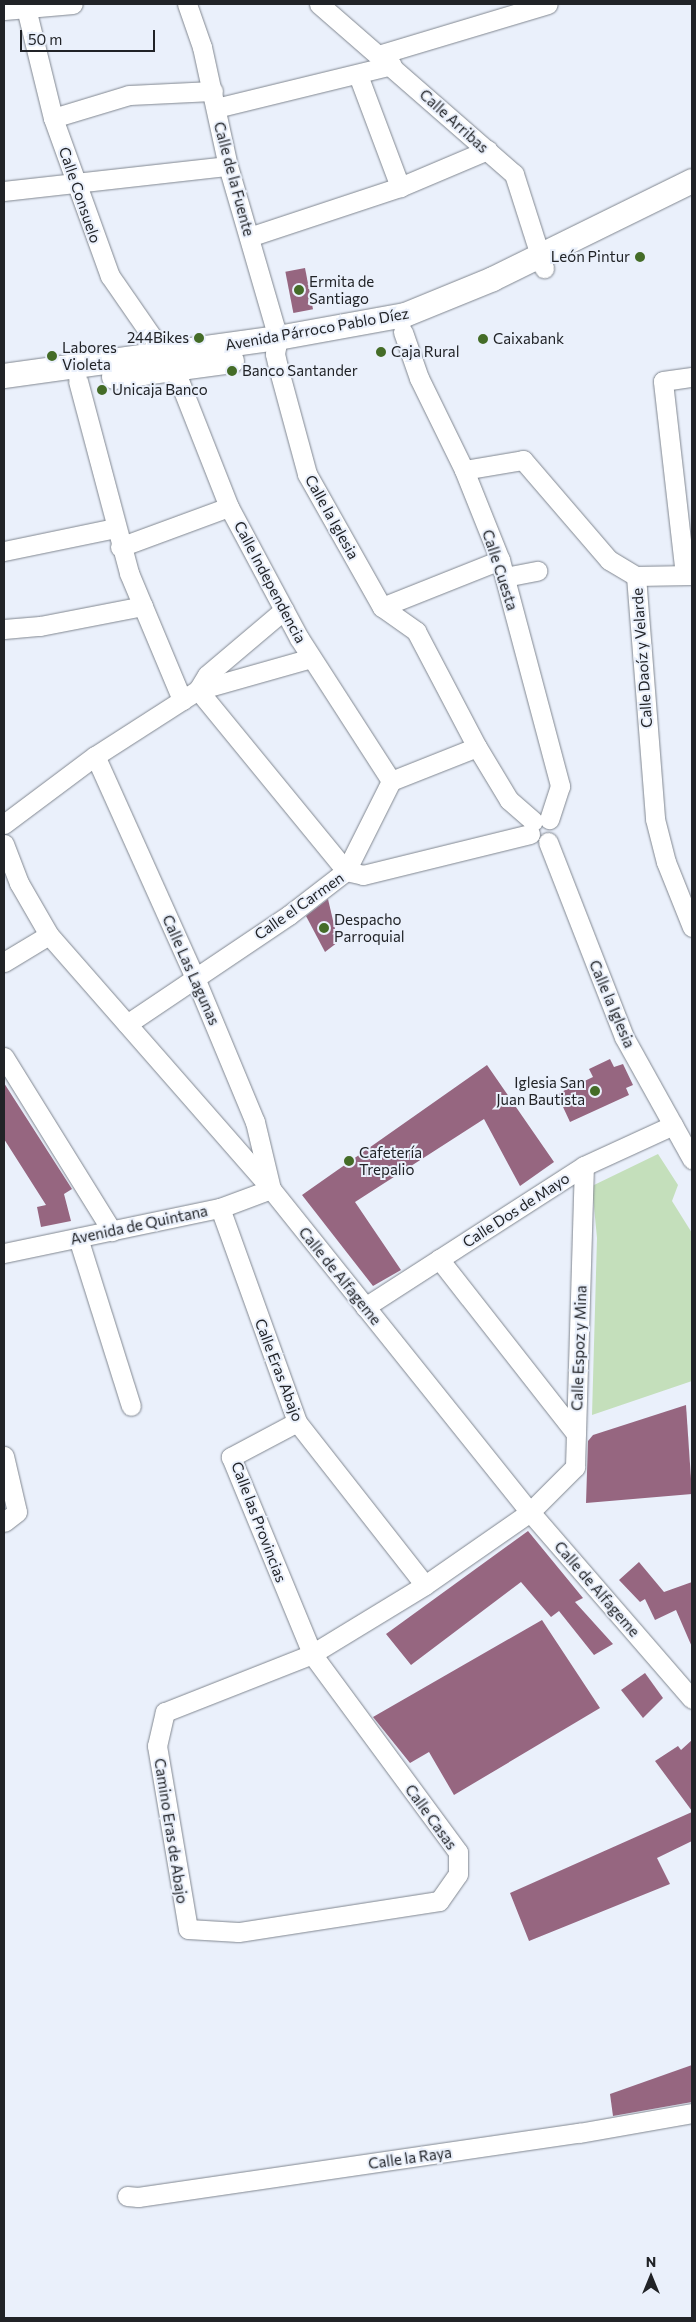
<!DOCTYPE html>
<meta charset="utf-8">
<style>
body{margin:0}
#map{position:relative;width:696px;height:2322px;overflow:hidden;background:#eaf0fb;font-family:Commissioner,sans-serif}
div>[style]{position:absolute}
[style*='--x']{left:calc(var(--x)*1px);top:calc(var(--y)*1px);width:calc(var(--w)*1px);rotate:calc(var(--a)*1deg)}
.green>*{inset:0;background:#c4dfbb}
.building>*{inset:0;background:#966680;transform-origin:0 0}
.roads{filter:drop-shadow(0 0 1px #818790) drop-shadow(0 0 1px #818790)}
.minor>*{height:19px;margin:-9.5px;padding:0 9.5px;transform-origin:9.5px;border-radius:9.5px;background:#fff}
.major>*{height:24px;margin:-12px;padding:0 12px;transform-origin:12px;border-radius:12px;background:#fff}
.dots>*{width:14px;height:14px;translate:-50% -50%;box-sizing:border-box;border:2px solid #eaf0fb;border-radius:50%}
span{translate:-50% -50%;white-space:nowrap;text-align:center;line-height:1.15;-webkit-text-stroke:4px #eaf0fb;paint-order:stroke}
.street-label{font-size:15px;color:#212327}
.poi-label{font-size:15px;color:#212327}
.right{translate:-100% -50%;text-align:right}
.left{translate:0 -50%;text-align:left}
.frame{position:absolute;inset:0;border:5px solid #212327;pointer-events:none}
.north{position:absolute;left:626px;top:2252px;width:50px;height:50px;-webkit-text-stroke:4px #eaf0fb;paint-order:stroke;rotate:0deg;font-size:14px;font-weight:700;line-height:20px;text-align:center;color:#212327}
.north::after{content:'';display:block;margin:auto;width:18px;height:22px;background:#212327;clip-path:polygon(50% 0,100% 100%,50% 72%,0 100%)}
.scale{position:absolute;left:20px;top:30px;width:135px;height:22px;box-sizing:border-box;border:2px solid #212327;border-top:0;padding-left:6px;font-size:15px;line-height:18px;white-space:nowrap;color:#212327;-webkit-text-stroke:4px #eaf0fb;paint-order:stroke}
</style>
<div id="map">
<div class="green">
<div style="clip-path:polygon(658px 1154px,678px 1185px,672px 1201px,692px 1233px,692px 1381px,592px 1415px,597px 1238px,592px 1186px)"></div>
</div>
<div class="building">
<div style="left:305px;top:268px;width:42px;height:20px;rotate:79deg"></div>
<div style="clip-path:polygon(328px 899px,338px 942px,325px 952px,306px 916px)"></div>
<div style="clip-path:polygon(610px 1059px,614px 1067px,623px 1064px,633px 1085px,626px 1088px,629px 1095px,570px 1122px,557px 1094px,593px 1077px,589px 1069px)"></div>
<div style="clip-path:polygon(487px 1065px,554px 1162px,520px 1186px,484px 1119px,355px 1202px,401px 1270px,373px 1286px,302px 1195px)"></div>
<div style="clip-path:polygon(4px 1083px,72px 1189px,64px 1194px,71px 1221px,41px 1227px,37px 1207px,46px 1205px,4px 1139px)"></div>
<div style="clip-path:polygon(686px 1405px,692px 1494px,586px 1503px,588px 1441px,593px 1435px)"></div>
<div style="clip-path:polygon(528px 1531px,583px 1598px,575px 1602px,613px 1644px,594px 1655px,559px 1611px,551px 1617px,521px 1582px,411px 1665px,386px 1634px)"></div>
<div style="clip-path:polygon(639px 1562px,664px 1592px,692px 1582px,692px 1647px,676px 1610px,655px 1620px,645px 1599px,640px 1602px,619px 1580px)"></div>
<div style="clip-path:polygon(542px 1620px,600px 1708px,454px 1795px,429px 1752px,410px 1763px,373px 1717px)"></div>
<div style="clip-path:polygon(645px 1673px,663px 1698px,643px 1718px,621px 1690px)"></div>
<div style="clip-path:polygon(692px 1740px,692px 1811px,655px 1761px,678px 1746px,681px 1750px)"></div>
<div style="clip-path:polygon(692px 1812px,692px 1841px,657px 1858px,670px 1884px,529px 1941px,510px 1893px)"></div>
<div style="clip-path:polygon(692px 2065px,692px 2102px,613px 2116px,610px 2094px)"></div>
</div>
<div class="roads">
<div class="minor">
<div style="--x:25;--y:4;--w:117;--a:76.2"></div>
<div style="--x:53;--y:118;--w:168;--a:70.2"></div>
<div style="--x:110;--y:276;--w:114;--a:55.3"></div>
<div style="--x:175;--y:370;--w:147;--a:68.5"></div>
<div style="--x:229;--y:507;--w:149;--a:61.9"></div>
<div style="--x:299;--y:638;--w:170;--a:57.2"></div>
<div style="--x:187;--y:4;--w:46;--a:70.8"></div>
<div style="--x:202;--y:47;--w:122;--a:77.7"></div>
<div style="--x:228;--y:166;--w:179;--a:73.8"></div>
<div style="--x:278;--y:338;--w:16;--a:101"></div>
<div style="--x:275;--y:354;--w:13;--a:77"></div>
<div style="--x:278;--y:367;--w:111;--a:74.8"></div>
<div style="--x:307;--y:474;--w:153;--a:60.6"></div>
<div style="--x:382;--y:607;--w:42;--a:35.2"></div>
<div style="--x:416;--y:631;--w:131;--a:62.3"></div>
<div style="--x:477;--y:747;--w:62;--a:58.9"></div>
<div style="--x:509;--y:800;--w:32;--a:41"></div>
<div style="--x:319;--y:4;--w:259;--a:41.1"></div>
<div style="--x:514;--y:174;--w:99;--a:72.3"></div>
<div style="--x:4;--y:10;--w:69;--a:-5"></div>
<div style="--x:378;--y:55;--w:177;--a:-16.7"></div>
<div style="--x:358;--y:75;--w:120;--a:69.4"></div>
<div style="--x:216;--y:108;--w:181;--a:-13.7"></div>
<div style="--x:53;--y:118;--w:79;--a:-16.8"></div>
<div style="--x:129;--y:95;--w:84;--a:-2.7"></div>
<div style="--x:4;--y:191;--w:225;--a:-6.4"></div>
<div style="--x:249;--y:237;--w:159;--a:-18.3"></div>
<div style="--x:400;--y:187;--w:95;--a:-23"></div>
<div style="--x:403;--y:332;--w:49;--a:70.8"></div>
<div style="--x:419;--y:378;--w:102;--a:63.9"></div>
<div style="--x:464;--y:470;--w:97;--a:68.2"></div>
<div style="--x:500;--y:560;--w:234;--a:75.1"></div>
<div style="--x:560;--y:786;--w:35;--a:108"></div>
<div style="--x:78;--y:381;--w:199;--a:75.1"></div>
<div style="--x:129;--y:573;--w:138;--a:67.3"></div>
<div style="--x:464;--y:470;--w:60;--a:-9.6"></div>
<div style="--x:523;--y:460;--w:132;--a:49.3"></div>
<div style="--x:609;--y:560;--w:31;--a:31"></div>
<div style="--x:636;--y:576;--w:244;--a:85.5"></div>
<div style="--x:655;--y:819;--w:44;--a:75.7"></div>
<div style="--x:666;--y:862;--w:70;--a:68.2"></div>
<div style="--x:120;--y:547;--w:116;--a:-20.2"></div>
<div style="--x:4;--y:551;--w:113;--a:-11.7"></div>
<div style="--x:685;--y:575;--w:195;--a:-96.5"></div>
<div style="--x:663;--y:381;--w:29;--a:-8"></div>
<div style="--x:636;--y:576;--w:56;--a:-1"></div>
<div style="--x:505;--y:577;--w:33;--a:-11"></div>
<div style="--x:382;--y:607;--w:127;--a:-21.7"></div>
<div style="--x:4;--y:629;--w:36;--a:-5"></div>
<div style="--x:40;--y:626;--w:105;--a:-11"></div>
<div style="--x:198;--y:690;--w:234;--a:50.7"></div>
<div style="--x:346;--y:871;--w:101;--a:-63.4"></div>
<div style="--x:391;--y:781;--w:92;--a:-21.6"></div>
<div style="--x:198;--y:690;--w:17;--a:-59"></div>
<div style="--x:207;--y:675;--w:101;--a:-40.2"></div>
<div style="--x:4;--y:824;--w:114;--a:-36.8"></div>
<div style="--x:95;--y:756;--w:122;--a:-32.7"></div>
<div style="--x:198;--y:690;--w:117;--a:-15.8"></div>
<div style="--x:548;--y:842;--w:209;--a:68.7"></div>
<div style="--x:624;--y:1037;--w:140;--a:60.9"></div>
<div style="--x:4;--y:844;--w:42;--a:69"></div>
<div style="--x:19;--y:883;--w:60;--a:60"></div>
<div style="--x:49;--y:935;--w:337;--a:48.8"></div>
<div style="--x:271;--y:1189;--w:414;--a:51.3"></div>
<div style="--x:530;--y:1512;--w:247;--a:49.1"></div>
<div style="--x:4;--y:962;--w:52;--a:-31"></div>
<div style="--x:127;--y:1024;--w:195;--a:-33.9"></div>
<div style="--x:289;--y:915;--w:72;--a:-37.7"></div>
<div style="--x:346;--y:871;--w:17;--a:13"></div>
<div style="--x:363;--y:875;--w:172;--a:-13.8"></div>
<div style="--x:4;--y:1057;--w:205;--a:58.2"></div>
<div style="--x:220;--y:1208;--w:227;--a:70.2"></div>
<div style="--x:297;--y:1422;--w:207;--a:51.9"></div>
<div style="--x:78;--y:1238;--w:176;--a:72.5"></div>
<div style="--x:4;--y:1253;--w:221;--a:-11.8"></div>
<div style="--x:220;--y:1208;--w:54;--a:-20.4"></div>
<div style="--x:271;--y:1189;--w:69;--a:-103.4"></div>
<div style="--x:255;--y:1122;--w:156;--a:-112.6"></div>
<div style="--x:195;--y:978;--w:243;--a:-114.2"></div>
<div style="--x:439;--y:1259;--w:222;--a:51.9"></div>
<div style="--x:365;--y:1307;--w:260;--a:-32.8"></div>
<div style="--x:584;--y:1166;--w:98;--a:-24.7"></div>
<div style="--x:297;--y:1422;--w:75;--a:152.1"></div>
<div style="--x:231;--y:1457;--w:213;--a:67.6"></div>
<div style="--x:312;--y:1654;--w:246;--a:53.6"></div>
<div style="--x:458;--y:1852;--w:22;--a:90"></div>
<div style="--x:458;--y:1874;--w:33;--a:125"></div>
<div style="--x:439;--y:1901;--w:203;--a:171.2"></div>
<div style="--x:238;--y:1932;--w:50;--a:-176.6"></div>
<div style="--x:188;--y:1929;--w:186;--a:-99.6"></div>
<div style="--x:157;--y:1746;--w:35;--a:-77"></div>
<div style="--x:165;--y:1712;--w:158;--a:-21.5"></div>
<div style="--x:312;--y:1654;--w:132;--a:-31.4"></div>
<div style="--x:425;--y:1585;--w:128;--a:-34.8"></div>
<div style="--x:530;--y:1512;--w:64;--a:-45"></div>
<div style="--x:575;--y:1467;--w:301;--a:-88.3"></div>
<div style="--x:4;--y:1456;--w:57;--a:76.9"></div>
<div style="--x:17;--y:1512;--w:16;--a:142"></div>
<div style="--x:127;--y:2196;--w:11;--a:5"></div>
<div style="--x:138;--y:2197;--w:446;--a:-8.3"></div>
<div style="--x:579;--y:2133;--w:115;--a:-10"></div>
</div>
<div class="major">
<div style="--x:4;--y:376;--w:277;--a:-7.9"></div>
<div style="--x:278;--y:338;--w:129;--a:-10.3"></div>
<div style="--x:405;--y:315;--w:95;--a:-22.2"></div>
<div style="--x:493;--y:279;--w:222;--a:-26.2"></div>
<div style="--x:114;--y:377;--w:119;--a:-7.7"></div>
</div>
</div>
<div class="dots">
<div style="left:640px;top:257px;background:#446c27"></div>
<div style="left:299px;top:290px;background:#446c27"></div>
<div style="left:199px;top:338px;background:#446c27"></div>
<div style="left:483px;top:339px;background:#446c27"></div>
<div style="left:381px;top:352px;background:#446c27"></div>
<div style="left:52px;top:356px;background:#446c27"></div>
<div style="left:232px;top:371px;background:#446c27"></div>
<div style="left:102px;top:390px;background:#446c27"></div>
<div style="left:324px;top:928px;background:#446c27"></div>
<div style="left:595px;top:1091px;background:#446c27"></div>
<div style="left:349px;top:1161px;background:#446c27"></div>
</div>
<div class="street-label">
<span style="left:454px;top:121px;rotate:42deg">Calle Arribas</span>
<span style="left:234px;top:179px;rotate:75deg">Calle de la Fuente</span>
<span style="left:80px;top:195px;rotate:71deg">Calle Consuelo</span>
<span style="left:317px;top:329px;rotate:-10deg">Avenida Párroco Pablo Díez</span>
<span style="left:332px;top:517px;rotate:61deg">Calle la Iglesia</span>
<span style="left:500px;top:570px;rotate:72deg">Calle Cuesta</span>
<span style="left:270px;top:582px;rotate:62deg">Calle Independencia</span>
<span style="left:642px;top:658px;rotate:-94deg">Calle Daoíz y Velarde</span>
<span style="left:299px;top:906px;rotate:-35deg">Calle el Carmen</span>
<span style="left:191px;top:970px;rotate:66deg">Calle Las Lagunas</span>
<span style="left:612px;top:1004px;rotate:67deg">Calle la Iglesia</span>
<span style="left:516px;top:1210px;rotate:-33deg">Calle Dos de Mayo</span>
<span style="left:139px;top:1225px;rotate:-12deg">Avenida de Quintana</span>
<span style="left:340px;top:1276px;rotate:51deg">Calle de Alfageme</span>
<span style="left:579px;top:1348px;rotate:-88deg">Calle Espoz y Mina</span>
<span style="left:279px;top:1370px;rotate:69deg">Calle Eras Abajo</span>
<span style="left:259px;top:1522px;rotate:69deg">Calle las Provincias</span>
<span style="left:597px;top:1589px;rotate:49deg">Calle de Alfageme</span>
<span style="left:431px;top:1817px;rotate:54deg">Calle Casas</span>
<span style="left:171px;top:1831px;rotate:81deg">Camino Eras de Abajo</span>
<span style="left:410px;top:2158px;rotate:-8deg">Calle la Raya</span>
</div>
<div class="poi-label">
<span class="right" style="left:630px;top:257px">León Pintur</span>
<span class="left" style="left:309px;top:290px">Ermita de<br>Santiago</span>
<span class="right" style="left:189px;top:338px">244Bikes</span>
<span class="left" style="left:493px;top:339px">Caixabank</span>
<span class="left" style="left:62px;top:356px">Labores<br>Violeta</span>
<span class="left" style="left:391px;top:352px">Caja Rural</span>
<span class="left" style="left:242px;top:371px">Banco Santander</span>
<span class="left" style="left:112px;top:390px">Unicaja Banco</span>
<span class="left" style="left:334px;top:928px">Despacho<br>Parroquial</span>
<span class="right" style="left:585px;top:1091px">Iglesia San<br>Juan Bautista</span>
<span class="left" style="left:359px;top:1161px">Cafetería<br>Trepalio</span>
</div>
<div class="frame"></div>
<div class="north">N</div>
<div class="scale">50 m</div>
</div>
